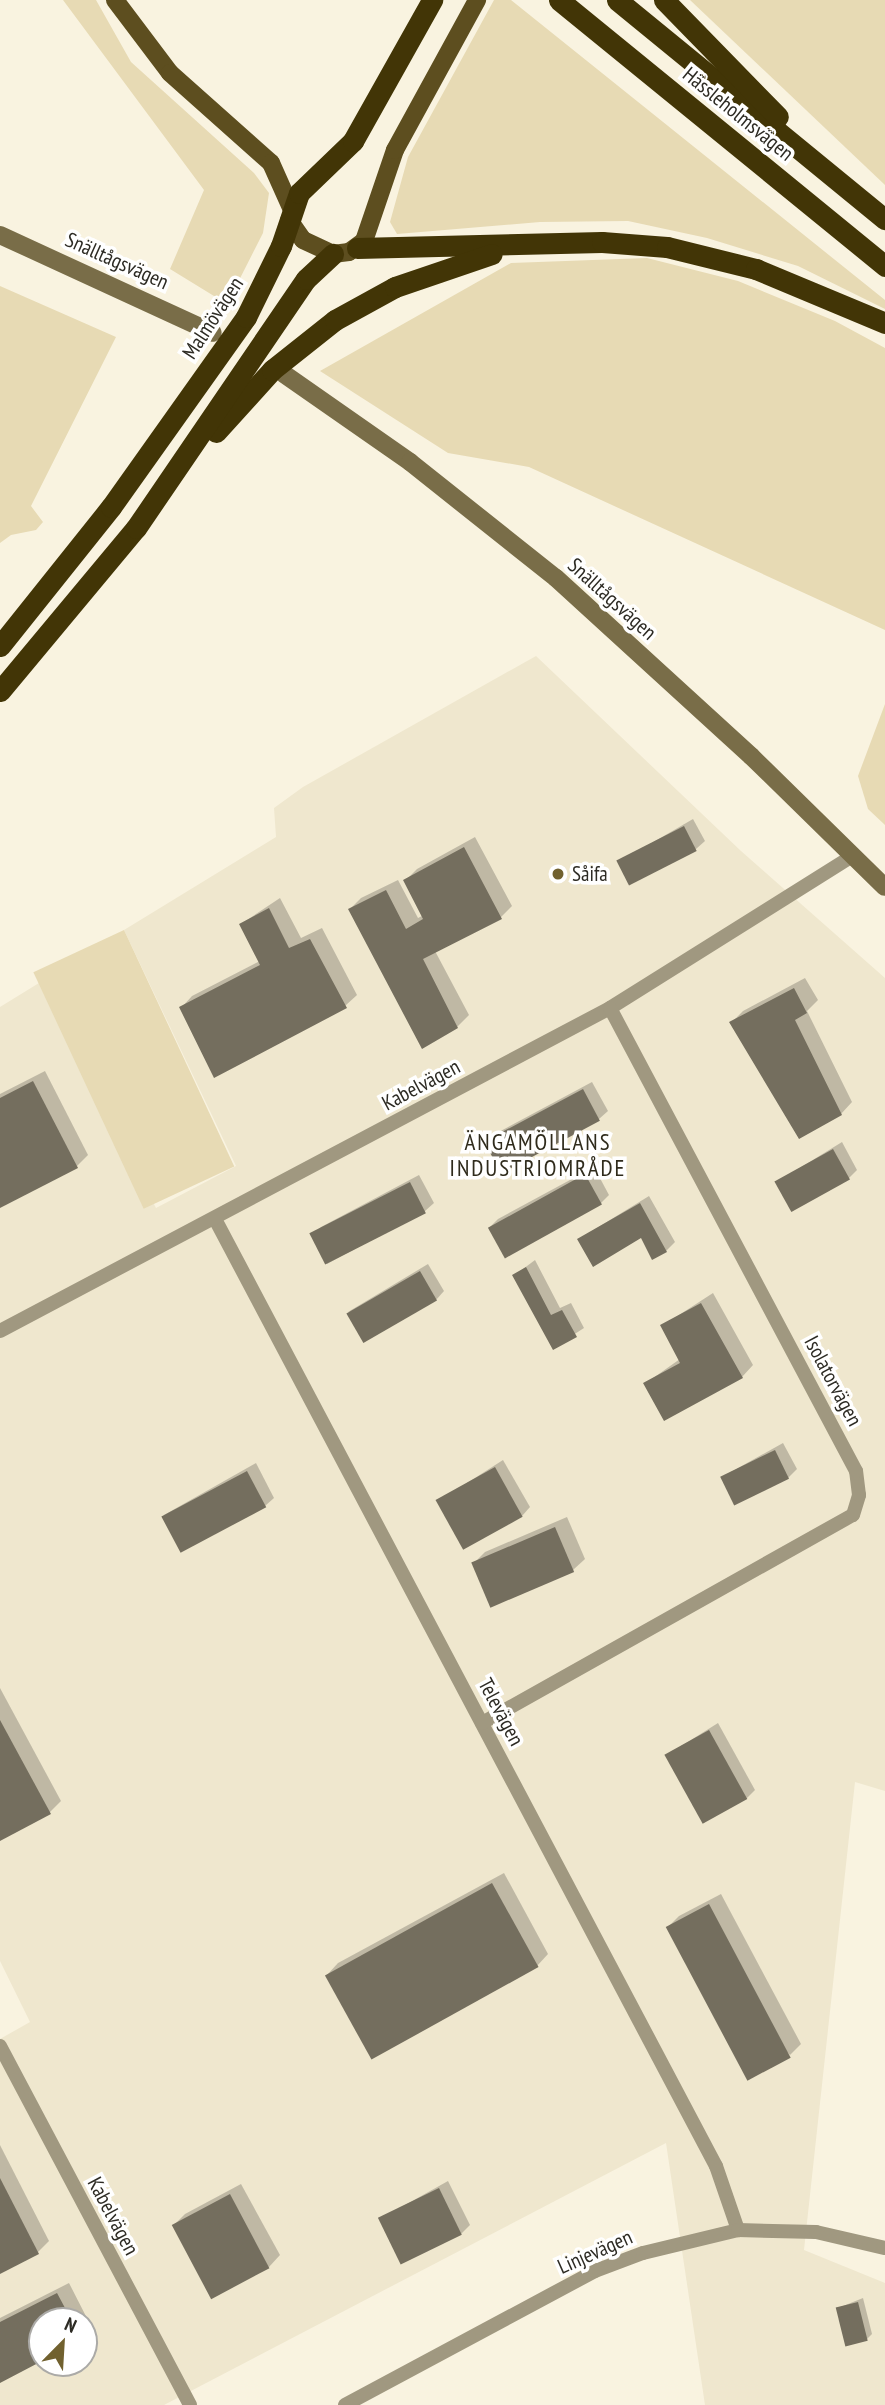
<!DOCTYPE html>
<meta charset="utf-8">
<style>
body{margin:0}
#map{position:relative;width:885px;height:2405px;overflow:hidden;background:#f9f3e0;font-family:"PT Sans Narrow",sans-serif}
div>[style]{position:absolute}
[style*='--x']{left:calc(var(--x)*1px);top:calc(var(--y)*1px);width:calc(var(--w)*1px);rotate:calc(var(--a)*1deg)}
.built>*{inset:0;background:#efe7ce}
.green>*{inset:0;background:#e7dab4;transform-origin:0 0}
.shadow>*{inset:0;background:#0003}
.building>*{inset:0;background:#746e5e;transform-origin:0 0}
.street>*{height:14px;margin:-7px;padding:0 7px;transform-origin:7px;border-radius:7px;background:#a09880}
.secondary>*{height:18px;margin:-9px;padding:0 9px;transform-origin:9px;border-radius:9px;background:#796d48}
.primary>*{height:18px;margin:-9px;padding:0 9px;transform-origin:9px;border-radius:9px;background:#5d4e1f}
.highway>*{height:21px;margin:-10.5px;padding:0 10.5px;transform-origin:10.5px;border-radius:10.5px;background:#423506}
.dots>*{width:19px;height:19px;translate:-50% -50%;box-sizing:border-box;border:4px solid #fff;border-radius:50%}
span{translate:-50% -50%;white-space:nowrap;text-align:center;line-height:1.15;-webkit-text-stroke:7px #fff;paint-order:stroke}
.street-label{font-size:21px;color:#2d2b24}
.poi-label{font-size:21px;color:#2d2b24}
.left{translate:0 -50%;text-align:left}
.neighbourhood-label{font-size:23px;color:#2f2b1c;letter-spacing:2px}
.north{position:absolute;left:28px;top:2307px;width:70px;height:70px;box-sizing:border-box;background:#fff;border:2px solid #abaaa7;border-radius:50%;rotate:24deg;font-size:19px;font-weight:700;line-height:28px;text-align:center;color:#2d2b24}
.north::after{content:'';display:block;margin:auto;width:24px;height:32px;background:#71612f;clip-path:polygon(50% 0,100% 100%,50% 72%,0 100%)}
</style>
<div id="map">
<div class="built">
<div style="clip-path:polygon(evenodd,536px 656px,741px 851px,885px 978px,885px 1791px,855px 1782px,804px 2250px,885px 2283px,885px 2405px,705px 2405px,666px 2143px,164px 2405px,0 2405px,0 2039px,30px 2022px,0 1961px,0 1007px,39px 983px,156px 1208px,236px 1166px,124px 930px,276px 837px,274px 808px,303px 787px,536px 656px,42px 2321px,84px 2321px,84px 2363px,42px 2363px,42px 2321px)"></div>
</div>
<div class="green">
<div style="clip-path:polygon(63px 0,96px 0,131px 62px,254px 173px,269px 193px,263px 233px,227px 304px,170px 269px,204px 190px)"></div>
<div style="clip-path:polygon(494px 0,511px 0,885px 300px,885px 309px,798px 266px,707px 238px,628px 221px,540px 222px,397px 234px,390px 222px,408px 157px)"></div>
<div style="clip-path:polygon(690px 0,885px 0,885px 185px)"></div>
<div style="clip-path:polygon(647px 258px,738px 281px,835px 321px,885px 348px,885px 630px,529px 467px,448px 453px,320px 371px,511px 263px)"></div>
<div style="clip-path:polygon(0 286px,116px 337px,31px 506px,43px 522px,36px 530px,11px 535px,0 543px)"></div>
<div style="clip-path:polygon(885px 704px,885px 825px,868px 809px,858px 776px)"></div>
<div style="left:124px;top:930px;width:261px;height:100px;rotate:65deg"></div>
</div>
<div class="shadow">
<div style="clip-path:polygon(693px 819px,705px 841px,696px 849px,619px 862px)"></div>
<div style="clip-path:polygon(475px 837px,512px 906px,501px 917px,435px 951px,469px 1015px,457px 1027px,350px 909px,361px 898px,398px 880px,418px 918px,424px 915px,406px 880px,417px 869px)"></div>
<div style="clip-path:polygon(280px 898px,301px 938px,322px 928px,357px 995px,345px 1006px,181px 1008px,192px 996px,260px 961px,241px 924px)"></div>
<div style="clip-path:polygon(805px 978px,818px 1000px,807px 1011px,852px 1102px,841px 1114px,731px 1023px,743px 1011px)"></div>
<div style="clip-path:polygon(45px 1071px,88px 1155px,77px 1166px,0 1206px,0 1094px)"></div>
<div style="clip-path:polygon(592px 1082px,608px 1111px,599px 1119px,502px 1171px,486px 1142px,495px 1134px)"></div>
<div style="clip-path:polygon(842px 1142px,857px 1170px,849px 1178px,777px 1182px)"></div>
<div style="clip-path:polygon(594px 1167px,609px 1195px,601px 1203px,505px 1255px,490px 1227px,498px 1219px)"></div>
<div style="clip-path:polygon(419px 1175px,434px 1203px,425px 1211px,327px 1264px,313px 1236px,321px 1227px)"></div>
<div style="clip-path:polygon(649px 1196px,675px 1242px,666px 1251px,642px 1236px,579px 1239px)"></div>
<div style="clip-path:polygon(535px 1260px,560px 1308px,571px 1303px,584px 1328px,553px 1348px,515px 1275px)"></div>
<div style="clip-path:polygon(428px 1264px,444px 1291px,436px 1300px,348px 1312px)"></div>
<div style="clip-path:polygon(713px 1293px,753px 1365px,742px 1377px,646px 1383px,680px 1359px,662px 1326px)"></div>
<div style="clip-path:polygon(783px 1443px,797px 1469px,788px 1478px,722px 1477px)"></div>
<div style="clip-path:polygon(503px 1460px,530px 1507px,522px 1516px,439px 1501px)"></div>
<div style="clip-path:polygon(256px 1463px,274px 1498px,265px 1506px,164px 1515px)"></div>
<div style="clip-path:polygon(567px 1517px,585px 1559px,573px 1570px,491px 1606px,473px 1564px,485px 1552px)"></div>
<div style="clip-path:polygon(0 1688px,61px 1801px,50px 1812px,0 1839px)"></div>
<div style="clip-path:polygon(718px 1723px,755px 1790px,747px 1798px,667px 1755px)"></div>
<div style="clip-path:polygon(504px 1873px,548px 1954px,537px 1966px,327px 1975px,338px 1963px)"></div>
<div style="clip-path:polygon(721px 1894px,801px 2044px,790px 2055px,668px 1927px,679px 1916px)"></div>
<div style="clip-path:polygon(0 2145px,49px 2241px,38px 2252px,0 2272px)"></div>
<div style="clip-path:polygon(448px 2181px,470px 2225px,461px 2234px,380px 2219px)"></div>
<div style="clip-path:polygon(241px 2184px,280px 2255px,269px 2267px,174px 2225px,185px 2214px)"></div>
<div style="clip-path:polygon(69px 2283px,92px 2328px,84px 2336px,84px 2321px,42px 2321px,42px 2359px,0 2381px,0 2318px)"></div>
<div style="clip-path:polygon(863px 2298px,872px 2334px,867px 2339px,838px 2308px)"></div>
</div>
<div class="building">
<div style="left:684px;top:826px;width:28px;height:76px;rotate:63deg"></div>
<div style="clip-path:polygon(464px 847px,502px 919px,423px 959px,458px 1028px,422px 1049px,348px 909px,386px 890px,406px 929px,423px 919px,403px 880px)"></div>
<div style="clip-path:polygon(269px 908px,289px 948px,310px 939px,347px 1008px,214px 1078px,179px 1007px,260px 965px,239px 924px)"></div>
<div style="clip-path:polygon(794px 988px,807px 1013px,795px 1020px,842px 1115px,799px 1139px,729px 1022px)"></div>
<div style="clip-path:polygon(33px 1081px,78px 1168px,0 1208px,0 1098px)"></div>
<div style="left:583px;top:1089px;width:36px;height:112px;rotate:62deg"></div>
<div style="left:833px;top:1149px;width:35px;height:67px;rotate:61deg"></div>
<div style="left:585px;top:1174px;width:35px;height:111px;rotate:61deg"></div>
<div style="left:410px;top:1182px;width:35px;height:113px;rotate:63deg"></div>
<div style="clip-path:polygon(640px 1203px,667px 1252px,652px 1260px,641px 1238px,593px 1267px,577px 1239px)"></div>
<div style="clip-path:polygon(526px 1267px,551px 1315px,562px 1310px,577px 1337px,553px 1350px,512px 1275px)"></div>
<div style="left:420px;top:1271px;width:34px;height:85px;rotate:60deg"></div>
<div style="clip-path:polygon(701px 1303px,743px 1378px,664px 1421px,643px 1383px,680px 1363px,660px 1325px)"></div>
<div style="left:775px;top:1450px;width:32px;height:61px;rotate:64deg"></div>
<div style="left:495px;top:1467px;width:57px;height:68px;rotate:61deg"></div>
<div style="left:247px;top:1471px;width:41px;height:97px;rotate:62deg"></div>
<div style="left:555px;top:1527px;width:49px;height:91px;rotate:67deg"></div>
<div style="clip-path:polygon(0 1720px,51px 1814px,0 1841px)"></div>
<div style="left:709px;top:1730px;width:79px;height:51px;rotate:61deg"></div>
<div style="left:492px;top:1883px;width:96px;height:191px;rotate:61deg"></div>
<div style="left:709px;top:1904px;width:174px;height:49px;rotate:62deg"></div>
<div style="clip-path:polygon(0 2178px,39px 2254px,0 2274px)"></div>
<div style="left:439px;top:2188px;width:52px;height:68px;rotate:64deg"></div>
<div style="left:230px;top:2194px;width:84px;height:66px;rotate:62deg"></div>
<div style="clip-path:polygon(57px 2293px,72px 2321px,42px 2321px,42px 2361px,0 2383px,0 2322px)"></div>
<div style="left:858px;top:2302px;width:40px;height:23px;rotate:76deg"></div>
</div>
<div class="street">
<div style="--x:215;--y:1219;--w:1071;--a:62.12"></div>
<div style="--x:716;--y:2166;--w:68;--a:71"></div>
<div style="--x:0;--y:1331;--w:690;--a:-27.9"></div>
<div style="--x:610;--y:1008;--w:284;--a:-32.1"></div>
<div style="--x:482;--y:1723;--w:425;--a:-29.3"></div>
<div style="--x:853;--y:1515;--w:21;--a:-73"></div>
<div style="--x:859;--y:1495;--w:24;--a:-97"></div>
<div style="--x:856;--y:1471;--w:524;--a:-117.98"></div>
<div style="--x:0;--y:2046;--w:406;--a:62.1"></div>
<div style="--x:345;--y:2405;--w:284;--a:-28.2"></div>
<div style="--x:595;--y:2271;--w:51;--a:-20.6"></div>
<div style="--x:643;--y:2253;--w:98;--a:-13.6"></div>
<div style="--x:738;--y:2230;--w:78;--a:1.5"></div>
<div style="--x:816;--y:2232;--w:71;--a:13.1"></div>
</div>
<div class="secondary">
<div style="--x:0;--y:235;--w:234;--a:24.7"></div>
<div style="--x:284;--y:374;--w:154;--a:34.9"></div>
<div style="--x:410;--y:462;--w:186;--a:38.5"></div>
<div style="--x:556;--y:578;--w:264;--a:42.4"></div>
<div style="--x:751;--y:756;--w:187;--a:44.4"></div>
</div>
<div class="primary">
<div style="--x:115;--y:0;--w:91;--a:53"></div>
<div style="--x:170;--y:73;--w:135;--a:41.7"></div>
<div style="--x:271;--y:163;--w:51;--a:65.9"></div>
<div style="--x:289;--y:220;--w:24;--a:55"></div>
<div style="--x:303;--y:240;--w:33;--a:25"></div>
<div style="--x:333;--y:254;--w:16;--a:-7"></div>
<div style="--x:349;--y:252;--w:19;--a:-36"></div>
<div style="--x:364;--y:241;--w:96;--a:-71.2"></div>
<div style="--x:395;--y:150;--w:171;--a:-61.3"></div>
</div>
<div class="highway">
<div style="--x:559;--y:0;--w:421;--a:39.2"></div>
<div style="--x:617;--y:0;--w:346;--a:39.3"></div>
<div style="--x:664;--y:0;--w:163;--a:45.7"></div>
<div style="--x:357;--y:248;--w:245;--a:-1.4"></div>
<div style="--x:602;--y:242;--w:65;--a:4.4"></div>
<div style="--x:667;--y:247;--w:92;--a:13.9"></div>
<div style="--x:756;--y:269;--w:140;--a:22.7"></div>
<div style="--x:216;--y:432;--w:84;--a:-47.9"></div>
<div style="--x:272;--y:370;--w:80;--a:-38.4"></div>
<div style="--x:335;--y:320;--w:68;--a:-28.8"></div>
<div style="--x:395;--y:287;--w:102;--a:-18.8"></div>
<div style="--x:0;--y:646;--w:178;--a:-51.4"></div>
<div style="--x:111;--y:507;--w:233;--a:-54.6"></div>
<div style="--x:246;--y:317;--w:79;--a:-63.8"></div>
<div style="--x:281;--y:246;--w:56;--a:-71.2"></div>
<div style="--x:299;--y:193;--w:75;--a:-43.9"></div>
<div style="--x:353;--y:141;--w:162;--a:-60.7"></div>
<div style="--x:0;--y:691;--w:212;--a:-50.2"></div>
<div style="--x:136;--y:528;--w:301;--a:-55.7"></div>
<div style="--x:306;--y:279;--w:37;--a:-43"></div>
</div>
<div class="dots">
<div style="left:558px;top:874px;background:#71612f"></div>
</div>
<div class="street-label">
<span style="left:738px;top:114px;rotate:39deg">Hässleholmsvägen</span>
<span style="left:117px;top:261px;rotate:24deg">Snälltågsvägen</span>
<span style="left:213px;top:318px;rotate:-57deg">Malmövägen</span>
<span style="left:612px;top:599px;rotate:42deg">Snälltågsvägen</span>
<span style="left:421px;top:1085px;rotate:-28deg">Kabelvägen</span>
<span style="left:833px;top:1381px;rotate:62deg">Isolatorvägen</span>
<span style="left:501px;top:1712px;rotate:62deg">Televägen</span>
<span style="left:113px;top:2216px;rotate:62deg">Kabelvägen</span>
<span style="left:595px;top:2252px;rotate:-24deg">Linjevägen</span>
</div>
<div class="poi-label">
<span class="left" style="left:572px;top:874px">Såifa</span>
</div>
<div class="neighbourhood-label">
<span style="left:538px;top:1155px">ÄNGAMÖLLANS<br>INDUSTRIOMRÅDE</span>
</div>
<div class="north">N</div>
</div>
